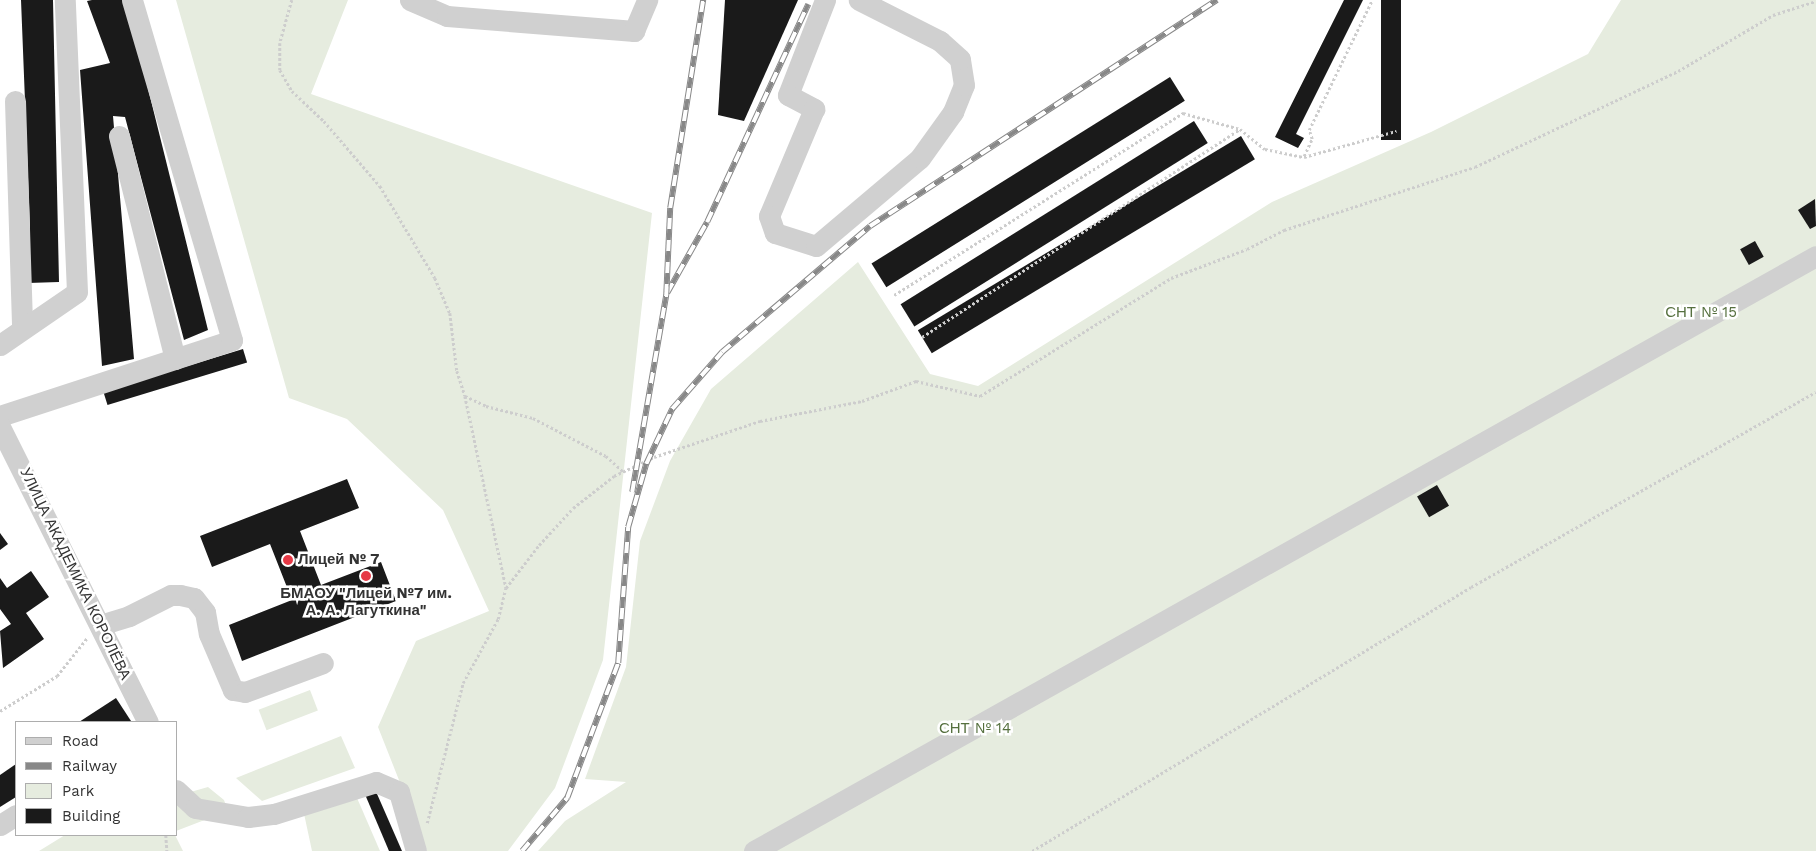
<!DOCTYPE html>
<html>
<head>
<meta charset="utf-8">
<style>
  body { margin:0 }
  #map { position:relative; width:1816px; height:851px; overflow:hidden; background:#fff; font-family:"Work Sans",sans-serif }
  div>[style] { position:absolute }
  .green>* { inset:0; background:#e6ecdf; transform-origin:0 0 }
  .building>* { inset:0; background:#1a1a1a; transform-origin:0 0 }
  .path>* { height:2.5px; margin-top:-1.25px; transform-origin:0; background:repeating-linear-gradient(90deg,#cdcdcd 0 2.5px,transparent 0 5px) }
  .minor>* { height:21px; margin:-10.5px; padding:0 10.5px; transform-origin:10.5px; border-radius:10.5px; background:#d0d0d0 }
  .rail>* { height:5.5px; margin-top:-2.75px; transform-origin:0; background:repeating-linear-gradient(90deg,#fff 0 11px,#888 0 22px); box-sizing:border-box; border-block:1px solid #888 }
  .dots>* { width:14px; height:14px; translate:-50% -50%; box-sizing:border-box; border:2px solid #fff; border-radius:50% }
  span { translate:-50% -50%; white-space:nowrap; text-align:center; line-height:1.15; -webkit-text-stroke:5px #fff; paint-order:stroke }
  .park-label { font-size:15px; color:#56703f }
  .poi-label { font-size:15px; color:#333; font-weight:700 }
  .left { translate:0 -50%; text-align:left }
  .street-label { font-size:15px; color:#333 }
  .legend { position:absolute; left:15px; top:721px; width:162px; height:115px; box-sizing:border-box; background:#fff; border:1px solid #adadad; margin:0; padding:6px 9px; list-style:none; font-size:15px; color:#333 }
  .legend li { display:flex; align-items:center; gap:10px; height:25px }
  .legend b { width:25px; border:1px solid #adadad }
</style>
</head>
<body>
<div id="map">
  <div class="green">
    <div style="clip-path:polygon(176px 0,348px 0,311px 94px,652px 213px,603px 660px,555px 788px,508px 851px,427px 851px,378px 727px,416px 641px,489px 611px,443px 510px,347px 419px,289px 398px)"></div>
    <div style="clip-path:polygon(1621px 0,1816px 0,1816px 851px,538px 851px,565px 821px,626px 782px,585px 779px,626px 667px,640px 541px,670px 461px,711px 389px,858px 262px,930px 374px,978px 386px,1272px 202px,1431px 132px,1588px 54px)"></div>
    <div style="left:310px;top:690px;width:22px;height:55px;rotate:69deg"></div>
    <div style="clip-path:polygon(341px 736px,355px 768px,262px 801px,236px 778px)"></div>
    <div style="clip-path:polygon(208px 787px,224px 800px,228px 811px,176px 831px,176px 793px,180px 795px)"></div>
    <div style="clip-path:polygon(354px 791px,380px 851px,312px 851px,303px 809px)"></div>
    <div style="clip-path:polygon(65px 835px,175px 835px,183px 851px,39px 851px)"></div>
  </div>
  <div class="building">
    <div style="clip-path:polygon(21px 0,53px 0,59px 282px,28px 283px,30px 228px)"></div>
    <div style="clip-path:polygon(92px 0,126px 0,208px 330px,184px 340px,125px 117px,113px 116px,134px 359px,102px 366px,80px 70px,110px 63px,87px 1px)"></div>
    <div style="clip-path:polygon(725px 0,798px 0,744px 121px,718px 115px)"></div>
    <div style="clip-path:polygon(1344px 0,1363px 0,1296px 134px,1304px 138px,1298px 148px,1275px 137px)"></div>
    <div style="left:1381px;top:0;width:20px;height:140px"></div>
    <div style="left:1170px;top:77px;width:28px;height:352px;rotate:58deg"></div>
    <div style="left:1194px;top:121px;width:26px;height:346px;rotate:58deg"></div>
    <div style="left:1241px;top:136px;width:27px;height:377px;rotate:59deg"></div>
    <div style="clip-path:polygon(1815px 199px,1816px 226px,1810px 229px,1798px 210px)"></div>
    <div style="left:1755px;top:241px;width:18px;height:17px;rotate:61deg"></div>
    <div style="left:243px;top:349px;width:14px;height:146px;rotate:73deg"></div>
    <div style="clip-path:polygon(347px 479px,359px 508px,300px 531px,321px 585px,381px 562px,396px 601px,242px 661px,229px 625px,292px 600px,270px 544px,212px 567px,200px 536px)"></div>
    <div style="left:1437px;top:485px;width:24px;height:23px;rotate:60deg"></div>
    <div style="clip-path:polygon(0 533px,8px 544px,0 550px)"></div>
    <div style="clip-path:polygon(31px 571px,49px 597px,26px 613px,44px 639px,3px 668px,0 631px,11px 624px,0 609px,0 578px,7px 588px)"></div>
    <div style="clip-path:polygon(116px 698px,131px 721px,79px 722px)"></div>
    <div style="clip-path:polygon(16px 764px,16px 797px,0 807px,0 775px)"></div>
    <div style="clip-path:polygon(374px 787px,402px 851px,389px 851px,364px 792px)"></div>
  </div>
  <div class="path">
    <div style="left:292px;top:0;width:45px;rotate:105.6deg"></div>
    <div style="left:280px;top:43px;width:27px;rotate:90deg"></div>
    <div style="left:280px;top:70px;width:24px;rotate:60deg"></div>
    <div style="left:292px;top:91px;width:44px;rotate:43.2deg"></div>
    <div style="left:324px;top:121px;width:86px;rotate:49.3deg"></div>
    <div style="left:380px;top:186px;width:107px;rotate:59.1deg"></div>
    <div style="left:435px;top:278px;width:38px;rotate:67deg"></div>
    <div style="left:450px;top:313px;width:58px;rotate:83.1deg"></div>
    <div style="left:457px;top:371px;width:26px;rotate:72deg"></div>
    <div style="left:465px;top:396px;width:23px;rotate:25deg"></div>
    <div style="left:486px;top:406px;width:49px;rotate:14.3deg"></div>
    <div style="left:533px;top:418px;width:82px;rotate:27.5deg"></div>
    <div style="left:606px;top:456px;width:24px;rotate:42deg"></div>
    <div style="left:1304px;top:156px;width:19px;rotate:-65deg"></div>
    <div style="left:1312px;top:139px;width:9px;rotate:-108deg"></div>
    <div style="left:1309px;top:130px;width:144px;rotate:-64.1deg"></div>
    <div style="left:894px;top:295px;width:342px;rotate:-32.2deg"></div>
    <div style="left:1183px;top:113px;width:59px;rotate:15.7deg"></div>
    <div style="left:1240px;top:129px;width:32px;rotate:39deg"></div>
    <div style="left:1265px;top:149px;width:40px;rotate:12deg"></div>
    <div style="left:1304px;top:157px;width:96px;rotate:-15.8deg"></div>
    <div style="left:922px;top:337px;width:380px;rotate:-33.2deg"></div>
    <div style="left:465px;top:396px;width:196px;rotate:77.9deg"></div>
    <div style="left:0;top:711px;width:67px;rotate:-31.6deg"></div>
    <div style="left:57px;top:676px;width:48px;rotate:-51.7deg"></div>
    <div style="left:427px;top:823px;width:145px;rotate:-75.6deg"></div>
    <div style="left:463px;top:683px;width:73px;rotate:-61.3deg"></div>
    <div style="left:498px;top:619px;width:32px;rotate:-76deg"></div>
    <div style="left:506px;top:588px;width:54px;rotate:-52.5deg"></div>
    <div style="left:539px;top:545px;width:50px;rotate:-47.4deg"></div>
    <div style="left:573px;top:508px;width:52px;rotate:-38deg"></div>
    <div style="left:614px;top:476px;width:44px;rotate:-25.4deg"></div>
    <div style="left:654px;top:457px;width:112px;rotate:-18.8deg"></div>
    <div style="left:760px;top:421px;width:104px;rotate:-11.1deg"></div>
    <div style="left:862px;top:401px;width:58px;rotate:-20.3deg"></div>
    <div style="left:916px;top:381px;width:66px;rotate:13.2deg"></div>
    <div style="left:980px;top:396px;width:225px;rotate:-31.7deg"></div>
    <div style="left:1171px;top:278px;width:81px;rotate:-20.9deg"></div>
    <div style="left:1247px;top:249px;width:42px;rotate:-27.2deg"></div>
    <div style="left:1284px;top:230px;width:201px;rotate:-18.3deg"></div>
    <div style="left:1475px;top:167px;width:225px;rotate:-25.3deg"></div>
    <div style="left:1678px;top:71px;width:110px;rotate:-30.5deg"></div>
    <div style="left:1773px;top:15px;width:45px;rotate:-18deg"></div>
    <div style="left:166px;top:835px;width:16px;rotate:86deg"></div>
    <div style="left:1032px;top:851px;width:512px;rotate:-31.02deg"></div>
    <div style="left:1471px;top:587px;width:396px;rotate:-29.5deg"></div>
  </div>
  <div class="minor">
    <div style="left:410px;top:0;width:40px;rotate:23.4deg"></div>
    <div style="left:447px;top:16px;width:188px;rotate:4.6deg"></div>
    <div style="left:634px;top:31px;width:34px;rotate:-67deg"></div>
    <div style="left:825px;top:0;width:102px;rotate:111.3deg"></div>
    <div style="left:788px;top:95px;width:30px;rotate:28deg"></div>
    <div style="left:814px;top:109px;width:116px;rotate:112.8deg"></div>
    <div style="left:769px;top:216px;width:18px;rotate:71deg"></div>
    <div style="left:775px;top:233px;width:43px;rotate:17.6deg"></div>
    <div style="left:816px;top:246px;width:136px;rotate:-40.2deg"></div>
    <div style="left:920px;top:158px;width:57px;rotate:-54.3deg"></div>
    <div style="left:953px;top:112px;width:29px;rotate:-68deg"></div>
    <div style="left:964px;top:85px;width:26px;rotate:-99deg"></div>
    <div style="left:960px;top:59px;width:27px;rotate:-138deg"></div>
    <div style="left:940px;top:41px;width:91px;rotate:-153.2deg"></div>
    <div style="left:15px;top:101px;width:228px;rotate:88.2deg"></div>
    <div style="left:119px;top:136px;width:230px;rotate:75.9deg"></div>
    <div style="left:0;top:345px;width:93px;rotate:-34.5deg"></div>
    <div style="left:77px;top:292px;width:292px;rotate:-92.4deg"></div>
    <div style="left:0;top:416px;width:244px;rotate:-18.1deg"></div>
    <div style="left:232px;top:340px;width:354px;rotate:-106.4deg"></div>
    <div style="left:0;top:427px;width:330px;rotate:63.4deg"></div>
    <div style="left:100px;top:625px;width:30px;rotate:-17deg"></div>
    <div style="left:129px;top:616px;width:47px;rotate:-26.6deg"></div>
    <div style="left:171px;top:595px;width:9px"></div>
    <div style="left:180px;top:595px;width:14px;rotate:12deg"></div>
    <div style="left:194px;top:598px;width:18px;rotate:52deg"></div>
    <div style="left:205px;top:612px;width:22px;rotate:80deg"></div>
    <div style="left:209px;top:634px;width:61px;rotate:66.8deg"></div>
    <div style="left:233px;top:690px;width:12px;rotate:9deg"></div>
    <div style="left:245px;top:692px;width:83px;rotate:-20.4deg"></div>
    <div style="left:176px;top:790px;width:26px;rotate:43deg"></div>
    <div style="left:195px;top:808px;width:54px;rotate:9.6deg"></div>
    <div style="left:248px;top:817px;width:26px;rotate:-7deg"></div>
    <div style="left:274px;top:814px;width:107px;rotate:-17.4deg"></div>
    <div style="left:376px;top:782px;width:25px;rotate:23deg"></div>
    <div style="left:399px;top:792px;width:61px;rotate:73.9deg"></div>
    <div style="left:0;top:825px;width:19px;rotate:-32deg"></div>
    <div style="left:754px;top:851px;width:1217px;rotate:-29.26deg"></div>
  </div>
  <div class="rail">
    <div style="left:667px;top:293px;width:81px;rotate:-60.6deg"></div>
    <div style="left:707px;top:222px;width:240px;rotate:-65.1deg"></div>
    <div style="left:632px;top:492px;width:200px;rotate:-80.2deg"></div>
    <div style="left:666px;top:295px;width:87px;rotate:-87.4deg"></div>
    <div style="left:670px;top:208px;width:211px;rotate:-81deg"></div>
    <div style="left:522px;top:851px;width:70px;rotate:-49.7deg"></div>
    <div style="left:567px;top:798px;width:144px;rotate:-69.3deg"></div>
    <div style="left:618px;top:663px;width:136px;rotate:-85.8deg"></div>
    <div style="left:628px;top:527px;width:66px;rotate:-74.1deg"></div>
    <div style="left:646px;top:464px;width:61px;rotate:-64.7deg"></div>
    <div style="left:672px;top:409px;width:76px;rotate:-48.7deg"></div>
    <div style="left:722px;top:352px;width:194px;rotate:-40.4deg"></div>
    <div style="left:870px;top:226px;width:414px;rotate:-33.1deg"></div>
  </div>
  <div class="dots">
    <div style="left:288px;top:560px;background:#e63946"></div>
    <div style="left:366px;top:576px;background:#e63946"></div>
  </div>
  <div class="park-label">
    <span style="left:1701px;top:313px">СНТ № 15</span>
    <span style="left:975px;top:729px">СНТ № 14</span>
  </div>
  <div class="poi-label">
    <span class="left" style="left:298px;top:560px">Лицей № 7</span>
    <span style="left:366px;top:602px">БМАОУ "Лицей №7 им.<br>А. А. Лагуткина"</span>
  </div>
  <div class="street-label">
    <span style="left:75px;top:574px;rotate:64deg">УЛИЦА АКАДЕМИКА КОРОЛЁВА</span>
  </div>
  <ul class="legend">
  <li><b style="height:6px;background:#d0d0d0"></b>Road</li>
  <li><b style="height:6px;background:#888"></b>Railway</li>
  <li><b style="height:14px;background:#e6ecdf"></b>Park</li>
  <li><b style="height:14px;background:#1a1a1a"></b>Building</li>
  </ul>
</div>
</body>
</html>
